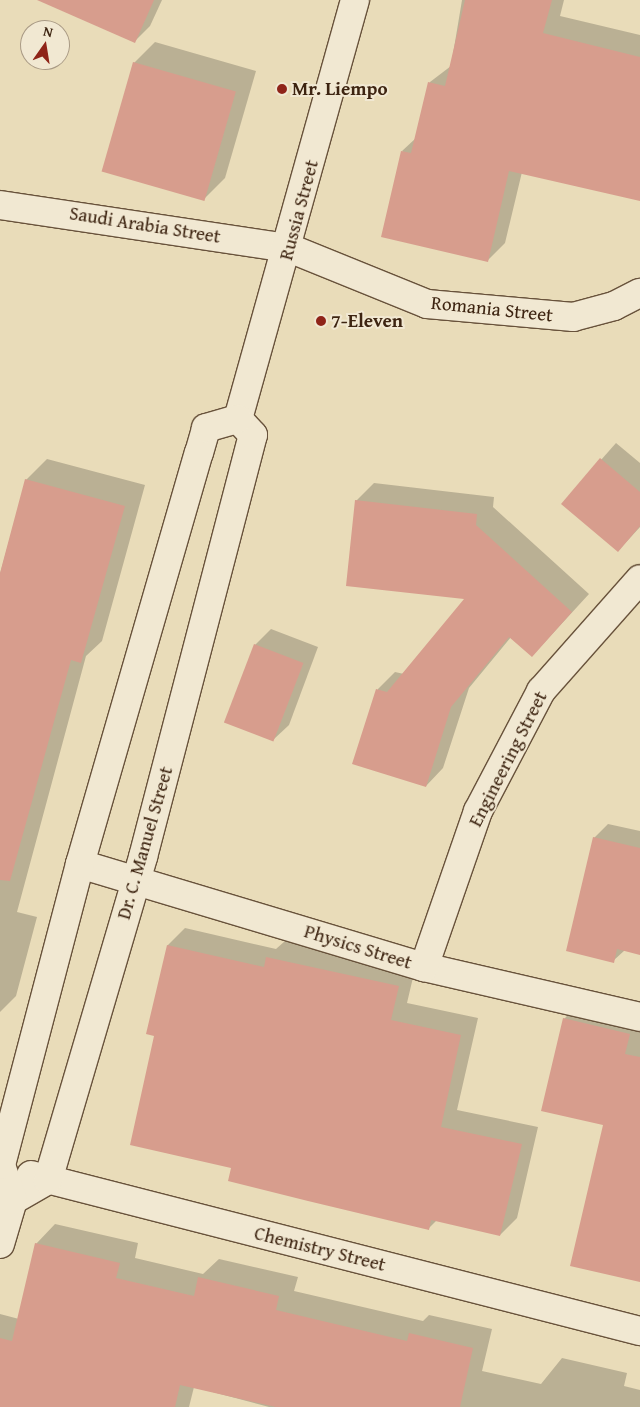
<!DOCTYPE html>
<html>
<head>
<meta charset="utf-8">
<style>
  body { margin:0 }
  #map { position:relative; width:640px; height:1407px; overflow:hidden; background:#e9dcb9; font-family:"Gentium Book Plus",serif }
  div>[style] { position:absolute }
  .shadow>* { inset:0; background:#0003 }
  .building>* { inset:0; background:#d79d8d; transform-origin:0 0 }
  .roads { filter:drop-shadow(1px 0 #68523b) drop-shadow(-1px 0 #68523b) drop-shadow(0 1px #68523b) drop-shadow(0 -1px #68523b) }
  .minor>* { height:28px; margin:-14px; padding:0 14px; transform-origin:14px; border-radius:14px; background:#f1e8d2 }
  .dots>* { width:14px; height:14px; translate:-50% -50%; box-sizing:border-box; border:2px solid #f1e8d2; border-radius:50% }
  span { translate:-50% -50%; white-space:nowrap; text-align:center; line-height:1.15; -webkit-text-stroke:4px #f1e8d2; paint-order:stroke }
  .poi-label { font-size:19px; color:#3d2411; font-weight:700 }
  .left { translate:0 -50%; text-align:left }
  .street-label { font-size:19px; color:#3d2411 }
  .north { position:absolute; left:20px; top:20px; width:50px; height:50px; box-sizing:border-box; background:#f1e8d2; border:1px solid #a99a85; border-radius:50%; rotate:13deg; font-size:14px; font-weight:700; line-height:20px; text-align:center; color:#3d2411 }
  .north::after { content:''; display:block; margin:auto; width:18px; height:22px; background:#8f2418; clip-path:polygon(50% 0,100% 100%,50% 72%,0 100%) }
</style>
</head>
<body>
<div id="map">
  <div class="shadow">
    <div style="clip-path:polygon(40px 0,162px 0,150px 26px,135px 41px)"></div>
    <div style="clip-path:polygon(462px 0,564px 0,560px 16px,640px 35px,640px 200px,522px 172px,505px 243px,487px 261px,402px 151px,416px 138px,430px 82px,451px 66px)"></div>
    <div style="clip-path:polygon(155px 42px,256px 71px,225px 178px,204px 199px,134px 63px)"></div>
    <div style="clip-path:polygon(616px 443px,640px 463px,640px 527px,618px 551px,563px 503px)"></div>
    <div style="clip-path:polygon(47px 459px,145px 485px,102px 641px,86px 656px,17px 912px,37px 917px,16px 996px,0 1012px,0 574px,26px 480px)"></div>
    <div style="clip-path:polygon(374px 483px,494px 497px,493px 507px,589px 594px,532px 656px,511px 637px,469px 688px,443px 768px,426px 786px,354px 763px,378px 689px,395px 672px,404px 674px,467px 598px,356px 501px)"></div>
    <div style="clip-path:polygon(271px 629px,318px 647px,289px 725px,273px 740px,255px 645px)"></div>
    <div style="clip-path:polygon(608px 824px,640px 831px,640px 953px,625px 950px,613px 961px,594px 838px)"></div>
    <div style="clip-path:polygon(185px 928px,276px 949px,285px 941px,415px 969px,407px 1003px,478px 1018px,457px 1110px,538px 1127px,517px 1218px,500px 1235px,437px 1220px,429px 1228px,232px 1167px,155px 1035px,148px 1033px,168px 945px)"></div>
    <div style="clip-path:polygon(582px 1001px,640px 1014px,640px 1279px,604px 1124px,564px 1019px)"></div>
    <div style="clip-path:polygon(55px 1224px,138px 1243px,135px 1258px,203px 1274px,219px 1259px,298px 1277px,294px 1291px,423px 1321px,429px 1315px,492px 1329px,482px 1371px,541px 1384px,562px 1358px,627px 1373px,624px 1386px,640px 1390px,640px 1407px,269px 1407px,194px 1387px,189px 1407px,0 1407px,0 1314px,19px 1319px,36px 1244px)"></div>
  </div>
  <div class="building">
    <div style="clip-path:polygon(37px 0,154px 0,135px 43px)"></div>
    <div style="clip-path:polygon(465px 0,552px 0,543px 33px,640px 57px,640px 201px,509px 171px,488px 262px,381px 237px,401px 151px,411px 153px,428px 82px,445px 86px)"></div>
    <div style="left:133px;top:62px;width:107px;height:114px;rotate:16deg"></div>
    <div style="clip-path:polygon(600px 458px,640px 492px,640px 526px,618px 552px,561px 504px)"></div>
    <div style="clip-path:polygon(25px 479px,125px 506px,81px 663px,71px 660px,10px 881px,0 880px,0 573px)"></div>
    <div style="clip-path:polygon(355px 500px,477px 514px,476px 525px,572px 612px,532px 657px,509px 637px,451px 707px,426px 787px,352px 764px,376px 689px,387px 692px,464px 599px,346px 586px)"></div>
    <div style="left:254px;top:644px;width:53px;height:84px;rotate:21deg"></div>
    <div style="clip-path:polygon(593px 837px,640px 848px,640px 955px,617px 949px,614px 963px,566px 951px)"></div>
    <div style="clip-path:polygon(167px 945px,264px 967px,266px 957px,399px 986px,391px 1020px,461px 1035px,441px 1127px,522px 1144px,500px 1236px,431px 1220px,429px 1230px,308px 1201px,228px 1181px,231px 1168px,130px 1145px,154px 1036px,146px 1034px)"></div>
    <div style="clip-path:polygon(563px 1018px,630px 1034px,625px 1054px,640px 1057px,640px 1282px,570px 1266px,603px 1125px,541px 1111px)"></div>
    <div style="clip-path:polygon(35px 1243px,120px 1263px,116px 1278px,194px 1296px,198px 1277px,279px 1296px,276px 1310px,407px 1341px,409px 1333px,473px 1348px,460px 1407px,276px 1407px,180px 1385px,175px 1407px,0 1407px,0 1338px,12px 1341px)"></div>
  </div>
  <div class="roads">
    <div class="minor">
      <div style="left:0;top:205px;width:292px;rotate:8.5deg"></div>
      <div style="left:289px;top:248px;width:149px;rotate:22.1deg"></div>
      <div style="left:427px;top:304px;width:147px;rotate:5.1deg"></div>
      <div style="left:573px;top:317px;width:42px;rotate:-15deg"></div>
      <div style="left:614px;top:306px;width:29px;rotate:-27deg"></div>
      <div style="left:238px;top:419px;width:435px;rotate:-74.4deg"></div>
      <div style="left:80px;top:864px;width:359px;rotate:16.7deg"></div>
      <div style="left:424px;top:967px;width:222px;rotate:13deg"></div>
      <div style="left:424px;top:967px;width:165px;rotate:-70.9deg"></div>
      <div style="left:478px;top:811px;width:136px;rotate:-62.3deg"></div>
      <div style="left:541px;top:691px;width:149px;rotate:-48.5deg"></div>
      <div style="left:31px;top:1175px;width:629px;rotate:14.37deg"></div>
      <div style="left:13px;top:1200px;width:40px;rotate:-29.7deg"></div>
      <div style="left:48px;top:1180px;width:337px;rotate:-73.6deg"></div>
      <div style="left:143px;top:857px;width:436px;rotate:-75.4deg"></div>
      <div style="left:253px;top:435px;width:22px;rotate:-133deg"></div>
      <div style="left:0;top:1244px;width:46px;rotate:-73.5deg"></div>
      <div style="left:13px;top:1200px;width:37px;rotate:-109deg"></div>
      <div style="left:1px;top:1165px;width:311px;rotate:-75.3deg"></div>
      <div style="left:80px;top:864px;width:428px;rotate:-73.9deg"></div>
      <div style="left:199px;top:453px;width:26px;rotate:-74deg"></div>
      <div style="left:206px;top:428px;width:33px;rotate:-16deg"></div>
    </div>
  </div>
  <div class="dots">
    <div style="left:282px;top:89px;background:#8f2418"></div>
    <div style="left:321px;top:321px;background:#8f2418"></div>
  </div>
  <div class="poi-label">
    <span class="left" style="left:292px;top:89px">Mr. Liempo</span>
    <span class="left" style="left:331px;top:321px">7-Eleven</span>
  </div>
  <div class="street-label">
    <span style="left:299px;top:210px;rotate:-75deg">Russia Street</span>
    <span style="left:145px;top:225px;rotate:9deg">Saudi Arabia Street</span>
    <span style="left:492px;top:309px;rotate:6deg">Romania Street</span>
    <span style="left:508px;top:759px;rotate:-63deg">Engineering Street</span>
    <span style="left:145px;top:843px;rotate:-74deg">Dr. C. Manuel Street</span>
    <span style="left:358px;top:947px;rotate:17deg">Physics Street</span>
    <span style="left:320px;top:1249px;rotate:14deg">Chemistry Street</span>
  </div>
  <div class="north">N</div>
</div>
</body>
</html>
